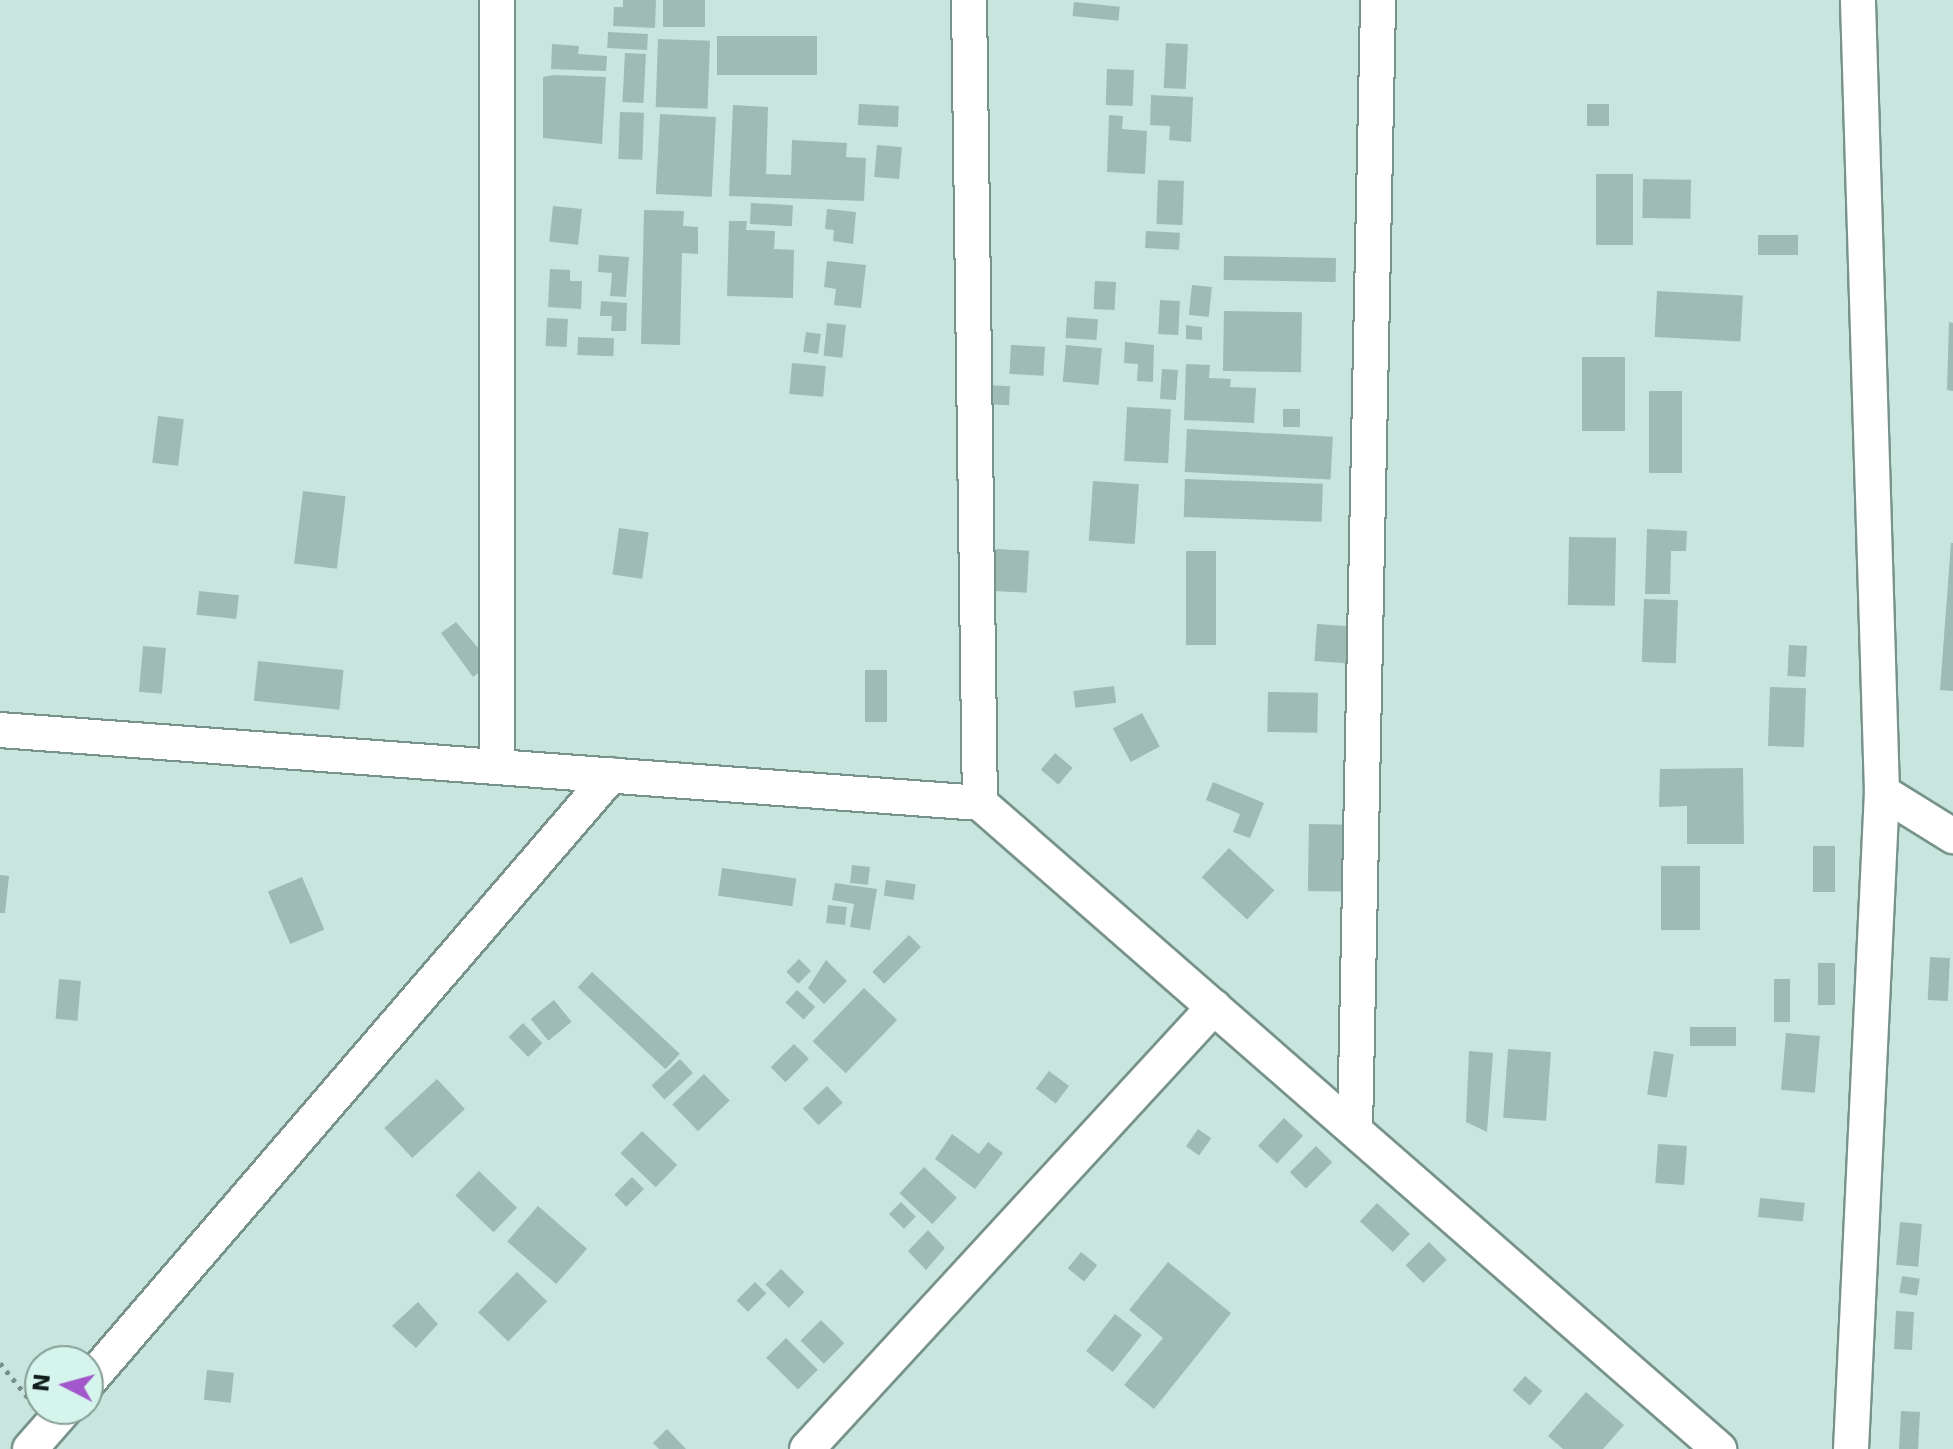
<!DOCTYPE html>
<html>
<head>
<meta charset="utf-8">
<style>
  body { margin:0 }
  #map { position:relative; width:1953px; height:1449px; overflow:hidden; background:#c8e6de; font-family:"DejaVu Sans",sans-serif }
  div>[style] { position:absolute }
  .building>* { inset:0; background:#9ebcb3; transform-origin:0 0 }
  .path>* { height:5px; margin-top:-2.5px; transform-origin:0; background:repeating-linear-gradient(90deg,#788e89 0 4px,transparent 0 10px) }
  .roads { filter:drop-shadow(2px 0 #77938b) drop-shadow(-2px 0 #77938b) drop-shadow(0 2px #77938b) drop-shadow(0 -2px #77938b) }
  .street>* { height:34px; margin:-17px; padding:0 17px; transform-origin:17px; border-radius:17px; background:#fff }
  span { translate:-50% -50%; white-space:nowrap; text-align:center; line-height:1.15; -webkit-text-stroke:8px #d5f4eb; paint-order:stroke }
  .north { position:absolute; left:24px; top:1345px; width:80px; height:80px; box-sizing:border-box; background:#d5f4eb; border:2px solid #879e97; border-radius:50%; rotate:276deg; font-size:22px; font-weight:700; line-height:32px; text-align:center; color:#111d1a }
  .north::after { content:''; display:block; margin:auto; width:28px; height:36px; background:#a257ca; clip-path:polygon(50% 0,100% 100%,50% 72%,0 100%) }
</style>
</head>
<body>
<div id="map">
  <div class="building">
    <div style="clip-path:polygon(623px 0,656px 0,655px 28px,613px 26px,614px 7px,623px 7px)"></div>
    <div style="left:663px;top:0;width:42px;height:27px"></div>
    <div style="left:1074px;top:2px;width:46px;height:14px;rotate:6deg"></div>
    <div style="left:608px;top:32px;width:40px;height:16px;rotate:3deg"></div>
    <div style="left:717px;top:36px;width:100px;height:39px"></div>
    <div style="left:658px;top:39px;width:52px;height:68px;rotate:2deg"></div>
    <div style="left:1166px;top:43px;width:22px;height:45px;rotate:3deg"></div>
    <div style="clip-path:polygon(552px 44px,579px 46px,578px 54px,607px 56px,606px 71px,551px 69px)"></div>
    <div style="left:625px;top:53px;width:21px;height:49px;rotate:3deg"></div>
    <div style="left:1107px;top:69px;width:27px;height:36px;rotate:2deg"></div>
    <div style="clip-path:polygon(554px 75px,606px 77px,602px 144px,543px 138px,543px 77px)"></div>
    <div style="clip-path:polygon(1151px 95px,1193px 97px,1191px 142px,1169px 140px,1170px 126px,1150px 125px)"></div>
    <div style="left:859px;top:104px;width:40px;height:21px;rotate:3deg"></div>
    <div style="left:1587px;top:104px;width:22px;height:22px"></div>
    <div style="clip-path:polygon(733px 105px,768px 107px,766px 174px,791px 175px,792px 140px,847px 143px,846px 157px,866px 158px,864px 201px,729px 196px)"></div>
    <div style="left:620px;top:112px;width:24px;height:47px;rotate:2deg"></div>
    <div style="left:660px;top:114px;width:56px;height:80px;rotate:3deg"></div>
    <div style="clip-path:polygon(1109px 115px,1123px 116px,1122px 129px,1147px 131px,1145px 174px,1107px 172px)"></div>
    <div style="left:877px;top:145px;width:25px;height:32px;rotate:5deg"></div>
    <div style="left:1596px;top:174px;width:37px;height:71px"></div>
    <div style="left:1643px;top:179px;width:48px;height:39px;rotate:1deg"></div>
    <div style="left:1158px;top:180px;width:26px;height:44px;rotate:2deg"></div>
    <div style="left:751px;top:203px;width:42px;height:21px;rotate:3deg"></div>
    <div style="left:553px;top:206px;width:29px;height:36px;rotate:6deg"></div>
    <div style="clip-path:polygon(827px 209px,856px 212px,853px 244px,833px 241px,834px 230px,825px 229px)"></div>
    <div style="clip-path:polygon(644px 210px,684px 211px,683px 226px,698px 227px,698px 254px,682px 253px,680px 345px,641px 344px)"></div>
    <div style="clip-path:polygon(729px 221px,747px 221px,746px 230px,775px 231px,774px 249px,794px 250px,793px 298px,727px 296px)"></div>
    <div style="left:1146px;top:231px;width:34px;height:17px;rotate:3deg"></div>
    <div style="left:1758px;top:235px;width:40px;height:20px"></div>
    <div style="clip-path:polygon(599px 255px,629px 257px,626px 297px,610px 296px,612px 273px,598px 272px)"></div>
    <div style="left:1224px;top:256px;width:112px;height:24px;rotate:1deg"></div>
    <div style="clip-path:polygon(827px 261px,866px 265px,861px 308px,834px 305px,836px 289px,824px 287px)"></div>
    <div style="clip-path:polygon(550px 269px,570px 270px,570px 281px,582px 281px,581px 309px,548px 307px)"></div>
    <div style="left:1095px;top:281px;width:21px;height:28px;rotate:3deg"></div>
    <div style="left:1192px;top:285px;width:20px;height:30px;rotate:6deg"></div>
    <div style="left:1657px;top:291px;width:86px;height:46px;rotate:3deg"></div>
    <div style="left:1160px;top:300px;width:20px;height:34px;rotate:3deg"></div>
    <div style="clip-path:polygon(601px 301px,627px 303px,626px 331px,611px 331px,612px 316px,600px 316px)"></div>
    <div style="left:1224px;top:311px;width:78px;height:60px;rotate:1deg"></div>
    <div style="left:1067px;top:317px;width:31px;height:21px;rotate:4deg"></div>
    <div style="left:547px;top:318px;width:21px;height:28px;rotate:3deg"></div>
    <div style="clip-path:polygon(1949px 322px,1953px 323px,1953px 391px,1947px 390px)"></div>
    <div style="left:827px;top:323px;width:19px;height:33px;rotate:6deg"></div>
    <div style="clip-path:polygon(1186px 325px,1202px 327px,1202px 340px,1186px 339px)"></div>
    <div style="left:806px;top:332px;width:15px;height:20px;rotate:8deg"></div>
    <div style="left:578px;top:337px;width:36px;height:18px;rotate:2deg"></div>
    <div style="clip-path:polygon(1125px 342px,1154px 345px,1153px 382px,1137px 381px,1138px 364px,1124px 363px)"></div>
    <div style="left:1011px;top:345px;width:34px;height:29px;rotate:3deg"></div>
    <div style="left:1066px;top:345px;width:36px;height:37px;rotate:5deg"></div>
    <div style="left:1582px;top:357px;width:43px;height:74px"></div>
    <div style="left:792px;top:363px;width:34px;height:31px;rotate:5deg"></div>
    <div style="clip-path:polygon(1186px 364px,1210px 365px,1209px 378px,1231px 379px,1230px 387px,1256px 388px,1254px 423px,1184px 420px)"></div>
    <div style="left:1162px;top:369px;width:16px;height:30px;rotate:4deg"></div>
    <div style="left:988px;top:385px;width:22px;height:19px;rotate:3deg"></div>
    <div style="left:1649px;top:391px;width:33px;height:82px"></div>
    <div style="left:1127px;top:407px;width:44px;height:54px;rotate:3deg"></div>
    <div style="left:1283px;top:409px;width:17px;height:18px"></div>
    <div style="left:158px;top:416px;width:26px;height:47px;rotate:7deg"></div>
    <div style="left:1187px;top:429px;width:146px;height:43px;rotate:3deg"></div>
    <div style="left:1185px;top:479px;width:138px;height:38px;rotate:2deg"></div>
    <div style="left:1093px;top:481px;width:46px;height:60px;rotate:4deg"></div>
    <div style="left:303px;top:491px;width:43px;height:73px;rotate:7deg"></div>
    <div style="left:619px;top:528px;width:30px;height:47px;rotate:8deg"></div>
    <div style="clip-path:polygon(1647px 529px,1687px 531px,1686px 551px,1671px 551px,1670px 594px,1645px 594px)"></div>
    <div style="left:1569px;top:537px;width:47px;height:68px;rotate:1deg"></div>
    <div style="clip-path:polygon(1951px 543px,1953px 543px,1953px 691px,1940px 690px)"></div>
    <div style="left:996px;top:549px;width:33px;height:42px;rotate:3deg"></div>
    <div style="left:1186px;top:551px;width:30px;height:94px"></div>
    <div style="left:199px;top:591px;width:40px;height:24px;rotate:6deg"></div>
    <div style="left:1644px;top:599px;width:34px;height:63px;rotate:2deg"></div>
    <div style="clip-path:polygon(456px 622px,491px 663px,473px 677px,441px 633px)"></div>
    <div style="left:1317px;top:624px;width:32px;height:37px;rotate:4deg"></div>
    <div style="left:1789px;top:645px;width:18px;height:31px;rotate:3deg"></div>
    <div style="left:143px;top:646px;width:23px;height:46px;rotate:5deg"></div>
    <div style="left:258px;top:661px;width:86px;height:40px;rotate:6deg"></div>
    <div style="left:865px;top:670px;width:22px;height:52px"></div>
    <div style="left:1114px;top:686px;width:17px;height:41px;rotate:83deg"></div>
    <div style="left:1770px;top:687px;width:36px;height:59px;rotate:2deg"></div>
    <div style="left:1268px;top:692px;width:50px;height:40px;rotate:1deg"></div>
    <div style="left:1142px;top:713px;width:38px;height:33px;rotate:62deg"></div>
    <div style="left:1055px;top:753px;width:23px;height:22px;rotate:40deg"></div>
    <div style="clip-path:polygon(1743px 768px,1744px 844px,1687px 844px,1687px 806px,1659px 807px,1660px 769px)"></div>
    <div style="clip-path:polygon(1213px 782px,1264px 803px,1250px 838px,1233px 832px,1240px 814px,1206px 800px)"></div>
    <div style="left:1309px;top:824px;width:45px;height:67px;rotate:1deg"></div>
    <div style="left:1813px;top:846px;width:22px;height:46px"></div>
    <div style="left:1229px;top:848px;width:62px;height:40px;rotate:43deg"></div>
    <div style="left:852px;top:865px;width:18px;height:18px;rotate:6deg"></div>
    <div style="left:1661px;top:866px;width:39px;height:64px"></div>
    <div style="left:722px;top:868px;width:75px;height:28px;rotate:8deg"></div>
    <div style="clip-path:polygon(0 875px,9px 876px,5px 913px,0 913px)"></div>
    <div style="left:302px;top:877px;width:57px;height:37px;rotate:67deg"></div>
    <div style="left:886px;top:880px;width:30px;height:16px;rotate:8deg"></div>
    <div style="clip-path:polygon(835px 883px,877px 889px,870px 930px,850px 927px,854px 904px,832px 900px)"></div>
    <div style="left:828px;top:905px;width:19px;height:18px;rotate:6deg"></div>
    <div style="left:909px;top:935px;width:17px;height:52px;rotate:45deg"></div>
    <div style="left:1930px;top:957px;width:20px;height:43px;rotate:3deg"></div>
    <div style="left:799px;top:959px;width:17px;height:18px;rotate:45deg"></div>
    <div style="clip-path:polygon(826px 960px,847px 981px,824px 1004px,808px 988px)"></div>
    <div style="left:1818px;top:963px;width:17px;height:42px"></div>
    <div style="left:592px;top:972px;width:120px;height:21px;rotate:43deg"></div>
    <div style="left:59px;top:979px;width:22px;height:40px;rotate:5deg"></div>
    <div style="left:1774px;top:979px;width:16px;height:43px"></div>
    <div style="left:864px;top:988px;width:46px;height:74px;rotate:44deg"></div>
    <div style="left:797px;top:990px;width:25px;height:17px;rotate:43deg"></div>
    <div style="left:554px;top:1000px;width:28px;height:30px;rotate:51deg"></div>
    <div style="left:523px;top:1023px;width:28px;height:20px;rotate:46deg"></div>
    <div style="left:1736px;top:1027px;width:19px;height:46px;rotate:90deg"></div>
    <div style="left:1786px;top:1033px;width:34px;height:57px;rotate:5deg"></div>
    <div style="left:794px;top:1044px;width:21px;height:33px;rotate:45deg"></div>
    <div style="left:1508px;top:1049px;width:43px;height:69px;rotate:4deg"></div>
    <div style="clip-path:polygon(1469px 1051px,1493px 1053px,1487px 1132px,1466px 1122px)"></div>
    <div style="left:1654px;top:1051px;width:20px;height:44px;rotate:9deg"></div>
    <div style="left:680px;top:1059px;width:19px;height:39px;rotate:47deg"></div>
    <div style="left:1049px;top:1071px;width:25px;height:22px;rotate:37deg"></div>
    <div style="left:704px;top:1074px;width:37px;height:44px;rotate:46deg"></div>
    <div style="left:437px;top:1079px;width:41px;height:72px;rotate:47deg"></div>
    <div style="left:827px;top:1086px;width:23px;height:33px;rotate:47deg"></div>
    <div style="left:1284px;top:1118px;width:26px;height:38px;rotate:43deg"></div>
    <div style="left:1198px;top:1129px;width:16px;height:21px;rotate:35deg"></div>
    <div style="left:642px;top:1131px;width:49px;height:31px;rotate:44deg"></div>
    <div style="clip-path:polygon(952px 1134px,979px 1154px,988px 1142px,1003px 1153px,975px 1189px,935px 1159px)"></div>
    <div style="left:1658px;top:1144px;width:29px;height:39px;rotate:4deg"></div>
    <div style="left:1316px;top:1146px;width:23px;height:37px;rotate:45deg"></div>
    <div style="left:924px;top:1167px;width:45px;height:36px;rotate:43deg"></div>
    <div style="left:479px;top:1171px;width:53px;height:34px;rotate:44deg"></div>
    <div style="left:632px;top:1177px;width:17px;height:25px;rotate:45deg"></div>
    <div style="left:1760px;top:1198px;width:45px;height:19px;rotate:6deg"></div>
    <div style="left:901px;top:1202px;width:21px;height:17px;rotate:45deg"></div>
    <div style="left:1377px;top:1203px;width:45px;height:25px;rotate:43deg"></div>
    <div style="left:538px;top:1206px;width:65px;height:47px;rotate:41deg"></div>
    <div style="left:1900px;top:1222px;width:22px;height:43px;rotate:5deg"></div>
    <div style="clip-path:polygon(928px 1230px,945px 1248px,926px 1270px,908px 1251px)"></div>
    <div style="left:1429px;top:1242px;width:25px;height:33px;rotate:45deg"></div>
    <div style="left:1081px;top:1252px;width:21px;height:21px;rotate:39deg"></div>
    <div style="clip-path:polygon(1168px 1262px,1231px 1313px,1154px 1409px,1124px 1385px,1163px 1338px,1129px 1310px)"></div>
    <div style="left:781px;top:1269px;width:33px;height:22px;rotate:45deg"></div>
    <div style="left:517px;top:1272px;width:42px;height:56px;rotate:44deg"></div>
    <div style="left:1902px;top:1276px;width:18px;height:17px;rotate:9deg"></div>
    <div style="left:755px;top:1282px;width:16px;height:26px;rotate:45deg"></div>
    <div style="clip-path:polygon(418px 1302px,438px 1324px,416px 1348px,392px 1326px)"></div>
    <div style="left:1896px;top:1311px;width:18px;height:38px;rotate:3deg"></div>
    <div style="left:1115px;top:1314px;width:34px;height:47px;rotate:38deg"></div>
    <div style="left:821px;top:1320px;width:33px;height:29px;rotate:45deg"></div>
    <div style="left:786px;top:1338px;width:45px;height:28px;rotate:45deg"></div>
    <div style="left:207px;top:1370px;width:27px;height:30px;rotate:6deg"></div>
    <div style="left:1525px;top:1376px;width:23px;height:19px;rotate:41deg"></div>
    <div style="clip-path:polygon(1586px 1392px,1624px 1425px,1603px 1449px,1563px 1449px,1548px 1436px)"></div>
    <div style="left:1901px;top:1411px;width:19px;height:38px;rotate:3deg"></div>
    <div style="clip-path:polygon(667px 1429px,686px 1449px,659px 1449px,653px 1443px)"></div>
  </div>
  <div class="path">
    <div style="left:0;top:1363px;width:46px;rotate:51.1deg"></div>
  </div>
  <div class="roads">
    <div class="street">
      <div style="left:969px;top:0;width:803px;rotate:89.22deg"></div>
      <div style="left:0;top:730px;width:983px;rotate:4.26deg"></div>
      <div style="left:980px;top:803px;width:982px;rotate:41.16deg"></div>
      <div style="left:497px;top:767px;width:767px;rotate:-90deg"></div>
      <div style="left:1882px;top:792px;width:84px;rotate:31.8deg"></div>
      <div style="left:1355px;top:1130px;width:1130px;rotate:-88.83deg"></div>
      <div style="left:88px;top:1382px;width:801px;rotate:-49.25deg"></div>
      <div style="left:30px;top:1449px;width:53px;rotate:-48.8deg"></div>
      <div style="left:807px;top:1449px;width:601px;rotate:-47.36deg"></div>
      <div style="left:1851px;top:1449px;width:658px;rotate:-87.3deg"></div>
      <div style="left:1882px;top:792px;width:792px;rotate:-91.74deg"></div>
    </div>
  </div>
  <div class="north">N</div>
</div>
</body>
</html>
